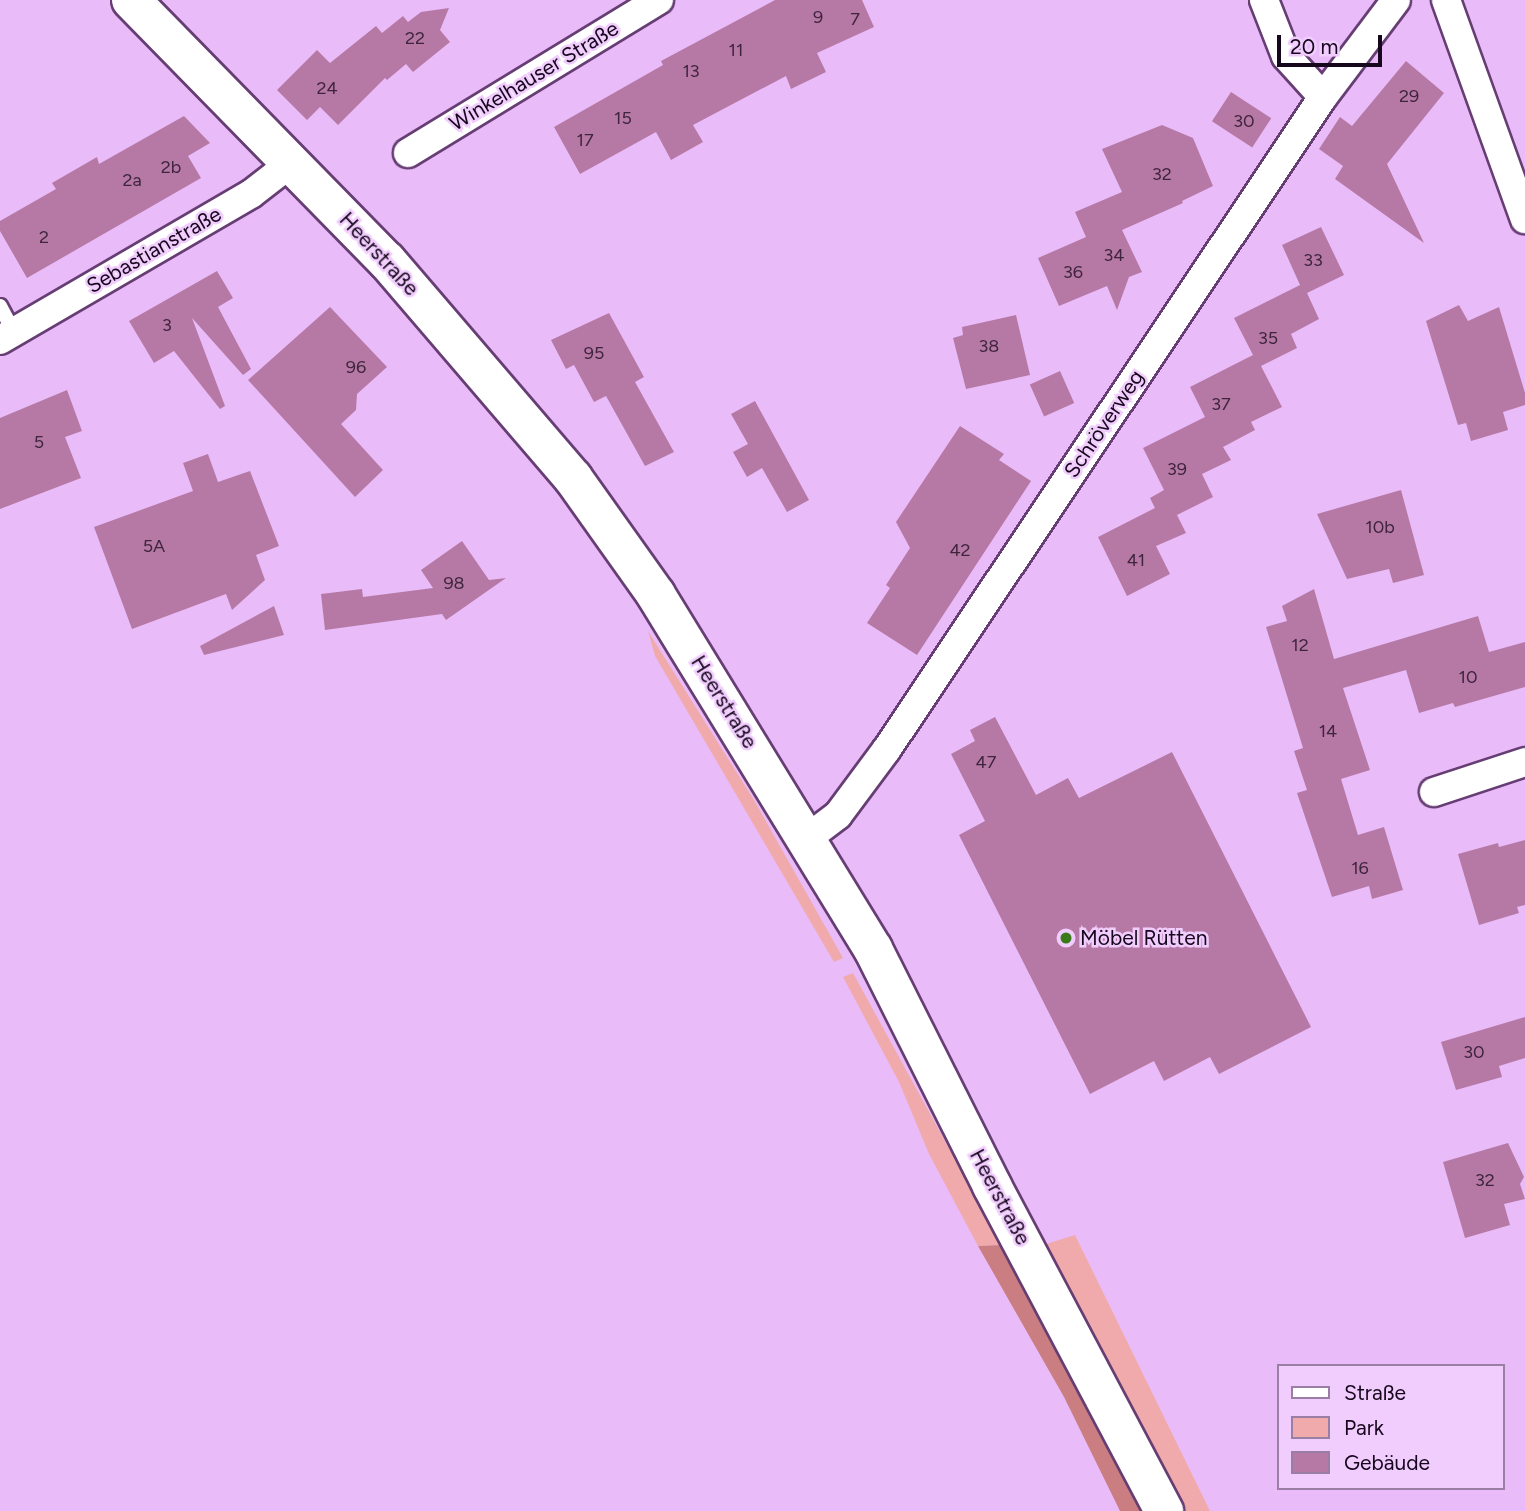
<!DOCTYPE html>
<html>
<head>
<meta charset="utf-8">
<style>
  body { margin:0 }
  #map { position:relative; width:1525px; height:1511px; overflow:hidden; background:#e9bcf9; font-family:Figtree,sans-serif }
  div>[style] { position:absolute }
  .green>* { inset:0; background:#f1aaac }
  .forest>* { inset:0; background:#ca7e81 }
  .building>* { inset:0; background:#b679a5; transform-origin:0 0 }
  .roads { filter:drop-shadow(2px 0 #663e73) drop-shadow(-2px 0 #663e73) drop-shadow(0 2px #663e73) drop-shadow(0 -2px #663e73) }
  .service>* { height:14px; margin:-7px; padding:0 7px; transform-origin:7px; border-radius:7px; background:#fff }
  .minor>* { height:28px; margin:-14px; padding:0 14px; transform-origin:14px; border-radius:14px; background:#fff }
  .secondary>* { height:38px; margin:-19px; padding:0 19px; transform-origin:19px; border-radius:19px; background:#fff }
  .dots>* { width:19px; height:19px; translate:-50% -50%; box-sizing:border-box; border:4px solid #f1cdfe; border-radius:50% }
  span { translate:-50% -50%; white-space:nowrap; text-align:center; line-height:1.15; -webkit-text-stroke:5px #f1cdfe; paint-order:stroke }
  .number-label { font-size:18px; color:#3f243e }
  .number-label span { -webkit-text-stroke-width:0 }
  .street-label { font-size:21px; color:#17071c }
  .poi-label { font-size:21px; color:#17071c }
  .left { translate:0 -50%; text-align:left }
  .legend { position:absolute; left:1277px; top:1364px; width:228px; height:126px; box-sizing:border-box; background:#f1cdfe; border:2px solid #9a7ea4; margin:0; padding:9px 12px; list-style:none; font-size:21px; color:#17071c }
  .legend li { display:flex; align-items:center; gap:14px; height:35px }
  .legend b { width:35px; border:2px solid #9a7ea4 }
  .scale { position:absolute; left:1277px; top:35px; width:105px; height:32px; box-sizing:border-box; border:4px solid #17071c; border-top:0; padding-left:9px; font-size:21px; line-height:24px; white-space:nowrap; color:#17071c; -webkit-text-stroke:5px #f1cdfe; paint-order:stroke }
</style>
</head>
<body>
<div id="map">
  <div class="green">
    <div style="clip-path:polygon(648px 631px,754px 800px,843px 958px,834px 962px,655px 656px)"></div>
    <div style="clip-path:polygon(853px 973px,1002px 1245px,978px 1246px,929px 1154px,899px 1082px,843px 977px)"></div>
    <div style="clip-path:polygon(1075px 1235px,1210px 1511px,1177px 1511px,1119px 1385px,1046px 1244px)"></div>
  </div>
  <div class="forest">
    <div style="clip-path:polygon(1002px 1245px,1145px 1511px,1120px 1511px,1064px 1397px,978px 1246px)"></div>
  </div>
  <div class="building">
    <div style="clip-path:polygon(775px 0,862px 0,874px 27px,817px 53px,826px 72px,791px 89px,786px 76px,693px 125px,703px 142px,671px 160px,656px 132px,580px 174px,554px 127px,663px 65px,661px 61px)"></div>
    <div style="clip-path:polygon(449px 8px,440px 30px,450px 42px,413px 72px,406px 64px,387px 80px,385px 78px,338px 125px,320px 107px,307px 120px,277px 90px,317px 50px,330px 63px,376px 26px,382px 33px,403px 16px,408px 22px,421px 12px)"></div>
    <div style="clip-path:polygon(1406px 61px,1444px 93px,1387px 164px,1424px 243px,1335px 179px,1343px 166px,1319px 149px,1340px 117px,1352px 126px)"></div>
    <div style="left:1231px;top:92px;width:48px;height:35px;rotate:33deg"></div>
    <div style="clip-path:polygon(184px 116px,210px 143px,188px 156px,201px 178px,27px 278px,0 231px,0 221px,56px 189px,52px 183px,97px 157px,99px 164px)"></div>
    <div style="clip-path:polygon(1162px 125px,1193px 138px,1213px 186px,1182px 201px,1183px 203px,1122px 230px,1142px 272px,1129px 277px,1117px 310px,1107px 286px,1059px 306px,1038px 258px,1086px 237px,1075px 212px,1122px 192px,1102px 149px)"></div>
    <div style="clip-path:polygon(1321px 227px,1344px 275px,1307px 293px,1319px 319px,1291px 334px,1297px 348px,1261px 366px,1282px 407px,1251px 422px,1255px 430px,1223px 447px,1231px 460px,1202px 474px,1213px 497px,1177px 515px,1186px 533px,1156px 546px,1170px 574px,1127px 596px,1098px 537px,1155px 508px,1150px 498px,1164px 490px,1143px 448px,1205px 417px,1190px 387px,1253px 355px,1234px 318px,1300px 285px,1282px 245px)"></div>
    <div style="clip-path:polygon(217px 271px,233px 298px,218px 307px,251px 369px,243px 375px,192px 318px,225px 406px,220px 409px,174px 351px,154px 363px,129px 321px)"></div>
    <div style="clip-path:polygon(1459px 305px,1468px 321px,1499px 307px,1525px 393px,1525px 405px,1503px 412px,1508px 430px,1471px 441px,1466px 423px,1458px 425px,1426px 321px)"></div>
    <div style="clip-path:polygon(330px 307px,387px 367px,357px 394px,356px 410px,341px 424px,383px 470px,355px 497px,248px 380px)"></div>
    <div style="clip-path:polygon(609px 313px,644px 377px,635px 382px,674px 452px,645px 466px,606px 396px,594px 402px,574px 365px,566px 369px,551px 340px)"></div>
    <div style="clip-path:polygon(1016px 315px,1030px 375px,966px 389px,953px 338px,963px 335px,962px 327px)"></div>
    <div style="left:1060px;top:371px;width:35px;height:33px;rotate:66deg"></div>
    <div style="clip-path:polygon(67px 390px,82px 431px,65px 437px,81px 478px,0 509px,0 418px)"></div>
    <div style="clip-path:polygon(755px 401px,809px 500px,787px 512px,762px 468px,747px 477px,733px 452px,748px 444px,731px 414px)"></div>
    <div style="clip-path:polygon(960px 426px,1004px 454px,999px 460px,1031px 481px,917px 655px,867px 623px,890px 588px,886px 585px,910px 548px,896px 522px)"></div>
    <div style="clip-path:polygon(208px 454px,218px 482px,250px 471px,279px 546px,256px 555px,265px 580px,232px 610px,226px 594px,132px 629px,94px 527px,193px 491px,183px 463px)"></div>
    <div style="clip-path:polygon(1401px 490px,1424px 575px,1393px 583px,1389px 569px,1347px 579px,1317px 514px)"></div>
    <div style="clip-path:polygon(462px 541px,489px 580px,506px 578px,446px 620px,442px 614px,325px 630px,321px 594px,362px 589px,363px 597px,433px 588px,421px 570px)"></div>
    <div style="clip-path:polygon(1314px 589px,1334px 659px,1478px 616px,1489px 652px,1525px 642px,1525px 687px,1455px 707px,1453px 703px,1419px 713px,1406px 670px,1343px 688px,1370px 770px,1341px 779px,1358px 835px,1384px 827px,1403px 890px,1372px 899px,1369px 886px,1332px 897px,1297px 793px,1307px 790px,1294px 751px,1303px 748px,1266px 627px,1287px 621px,1282px 606px)"></div>
    <div style="clip-path:polygon(274px 606px,284px 635px,204px 655px,200px 646px)"></div>
    <div style="clip-path:polygon(995px 717px,1036px 795px,1068px 778px,1079px 798px,1172px 752px,1311px 1027px,1219px 1074px,1210px 1057px,1164px 1081px,1154px 1061px,1090px 1094px,959px 835px,985px 821px,951px 754px,975px 741px,970px 730px)"></div>
    <div style="clip-path:polygon(1525px 840px,1525px 905px,1517px 907px,1519px 913px,1479px 925px,1458px 854px,1498px 843px,1499px 847px)"></div>
    <div style="clip-path:polygon(1525px 1017px,1525px 1058px,1499px 1066px,1502px 1077px,1456px 1090px,1441px 1042px)"></div>
    <div style="clip-path:polygon(1508px 1143px,1524px 1177px,1520px 1184px,1525px 1199px,1504px 1204px,1510px 1225px,1465px 1238px,1443px 1162px)"></div>
  </div>
  <div class="roads">
    <div class="service">
      <div style="left:0;top:306px;width:30px;rotate:62deg"></div>
    </div>
    <div class="minor">
      <div style="left:1264px;top:0;width:60px;rotate:68.6deg"></div>
      <div style="left:1286px;top:56px;width:55px;rotate:47.9deg"></div>
      <div style="left:1446px;top:0;width:233px;rotate:70.2deg"></div>
      <div style="left:408px;top:153px;width:294px;rotate:-31.4deg"></div>
      <div style="left:0;top:340px;width:290px;rotate:-30.2deg"></div>
      <div style="left:251px;top:194px;width:51px;rotate:-37.8deg"></div>
      <div style="left:1434px;top:792px;width:96px;rotate:-18.2deg"></div>
      <div style="left:805px;top:840px;width:41px;rotate:-37.1deg"></div>
      <div style="left:838px;top:815px;width:82px;rotate:-53.4deg"></div>
      <div style="left:887px;top:749px;width:784px;rotate:-56.23deg"></div>
      <div style="left:1323px;top:97px;width:121px;rotate:-53deg"></div>
    </div>
    <div class="secondary">
      <div style="left:131px;top:0;width:366px;rotate:45.6deg"></div>
      <div style="left:387px;top:261px;width:286px;rotate:49.4deg"></div>
      <div style="left:573px;top:478px;width:143px;rotate:54.6deg"></div>
      <div style="left:656px;top:595px;width:415px;rotate:58.5deg"></div>
      <div style="left:873px;top:949px;width:265px;rotate:63.3deg"></div>
      <div style="left:992px;top:1186px;width:368px;rotate:62.1deg"></div>
    </div>
  </div>
  <div class="dots">
    <div style="left:1066px;top:938px;background:#3a7a19"></div>
  </div>
  <div class="number-label">
    <span style="left:818px;top:17px">9</span>
    <span style="left:855px;top:19px">7</span>
    <span style="left:415px;top:38px">22</span>
    <span style="left:736px;top:50px">11</span>
    <span style="left:691px;top:71px">13</span>
    <span style="left:327px;top:88px">24</span>
    <span style="left:1409px;top:96px">29</span>
    <span style="left:623px;top:118px">15</span>
    <span style="left:1244px;top:121px">30</span>
    <span style="left:585px;top:140px">17</span>
    <span style="left:171px;top:167px">2b</span>
    <span style="left:1162px;top:174px">32</span>
    <span style="left:132px;top:180px">2a</span>
    <span style="left:44px;top:237px">2</span>
    <span style="left:1114px;top:255px">34</span>
    <span style="left:1313px;top:260px">33</span>
    <span style="left:1073px;top:272px">36</span>
    <span style="left:167px;top:325px">3</span>
    <span style="left:1268px;top:338px">35</span>
    <span style="left:989px;top:346px">38</span>
    <span style="left:594px;top:353px">95</span>
    <span style="left:356px;top:367px">96</span>
    <span style="left:1221px;top:404px">37</span>
    <span style="left:39px;top:442px">5</span>
    <span style="left:1177px;top:469px">39</span>
    <span style="left:1380px;top:527px">10b</span>
    <span style="left:154px;top:546px">5A</span>
    <span style="left:960px;top:550px">42</span>
    <span style="left:1136px;top:560px">41</span>
    <span style="left:454px;top:583px">98</span>
    <span style="left:1300px;top:645px">12</span>
    <span style="left:1468px;top:677px">10</span>
    <span style="left:1328px;top:731px">14</span>
    <span style="left:986px;top:762px">47</span>
    <span style="left:1360px;top:868px">16</span>
    <span style="left:1474px;top:1052px">30</span>
    <span style="left:1485px;top:1180px">32</span>
  </div>
  <div class="street-label">
    <span style="left:534px;top:76px;rotate:-31deg">Winkelhauser Straße</span>
    <span style="left:154px;top:250px;rotate:-30deg">Sebastianstraße</span>
    <span style="left:379px;top:254px;rotate:47deg">Heerstraße</span>
    <span style="left:1104px;top:424px;rotate:-56deg">Schröverweg</span>
    <span style="left:724px;top:702px;rotate:58deg">Heerstraße</span>
    <span style="left:1000px;top:1197px;rotate:62deg">Heerstraße</span>
  </div>
  <div class="poi-label">
    <span class="left" style="left:1080px;top:938px">Möbel Rütten</span>
  </div>
  <ul class="legend">
  <li><b style="height:9px;background:#fff"></b>Straße</li>
  <li><b style="height:19px;background:#f1aaac"></b>Park</li>
  <li><b style="height:19px;background:#b679a5"></b>Gebäude</li>
  </ul>
  <div class="scale">20 m</div>
</div>
</body>
</html>
